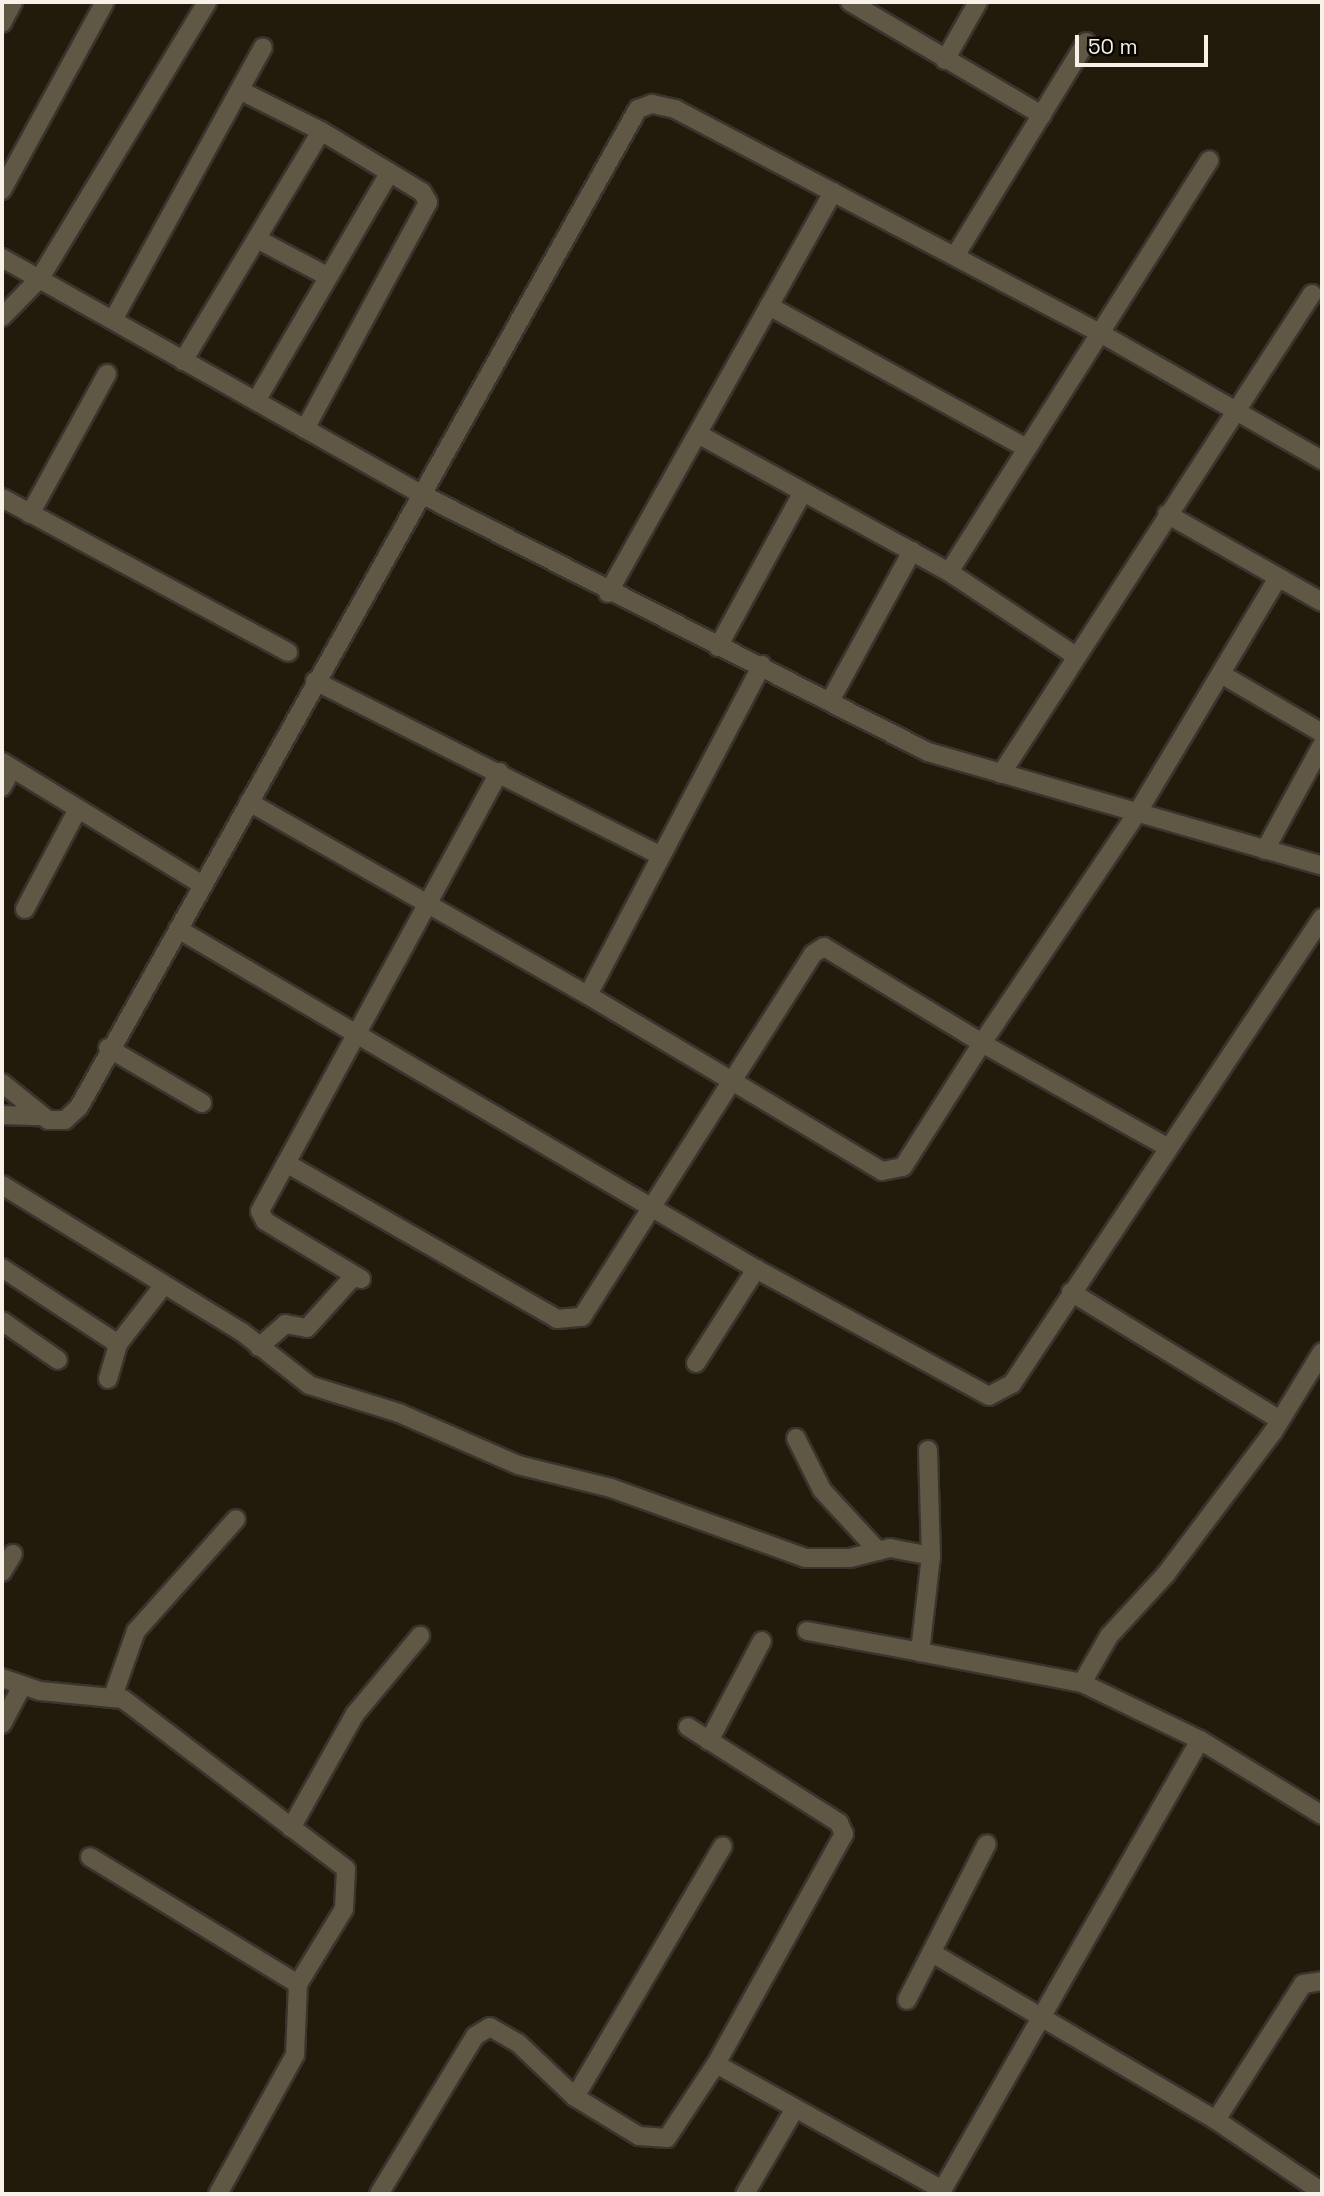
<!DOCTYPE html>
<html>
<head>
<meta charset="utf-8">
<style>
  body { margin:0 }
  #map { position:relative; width:1324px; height:2196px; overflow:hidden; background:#221a0a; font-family:"Space Grotesk",sans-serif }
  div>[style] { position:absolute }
  .roads { filter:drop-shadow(2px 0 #3a342e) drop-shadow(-2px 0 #3a342e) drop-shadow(0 2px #3a342e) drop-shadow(0 -2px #3a342e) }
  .street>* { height:18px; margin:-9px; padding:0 9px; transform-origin:9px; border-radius:9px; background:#605745 }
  span { translate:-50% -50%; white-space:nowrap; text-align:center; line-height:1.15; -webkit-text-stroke:7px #090602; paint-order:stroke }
  .frame { position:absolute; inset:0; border:4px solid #f7f1e7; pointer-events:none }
  .scale { position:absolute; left:1075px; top:35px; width:133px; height:32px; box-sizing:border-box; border:4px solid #f7f1e7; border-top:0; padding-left:9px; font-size:21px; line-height:24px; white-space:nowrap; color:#f7f1e7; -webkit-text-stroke:5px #090602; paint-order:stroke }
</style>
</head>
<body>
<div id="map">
  <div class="roads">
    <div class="street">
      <div style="left:850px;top:2px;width:223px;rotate:30.5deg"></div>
      <div style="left:2px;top:23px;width:24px;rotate:-62deg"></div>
      <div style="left:945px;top:60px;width:67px;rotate:-60.4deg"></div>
      <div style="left:2px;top:190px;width:214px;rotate:-61.3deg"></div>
      <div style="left:257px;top:239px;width:77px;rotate:27.9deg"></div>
      <div style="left:955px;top:256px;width:251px;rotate:-58.5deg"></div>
      <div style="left:2px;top:258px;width:479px;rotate:29.4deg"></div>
      <div style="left:419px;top:493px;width:571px;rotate:26.97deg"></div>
      <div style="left:928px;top:752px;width:410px;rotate:16.1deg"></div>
      <div style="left:769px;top:306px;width:294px;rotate:28.9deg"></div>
      <div style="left:2px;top:317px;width:54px;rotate:-45.7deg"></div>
      <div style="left:40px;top:278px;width:323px;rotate:-58.8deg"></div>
      <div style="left:113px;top:320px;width:311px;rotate:-61.2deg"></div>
      <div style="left:183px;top:361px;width:268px;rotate:-59deg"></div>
      <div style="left:321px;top:131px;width:87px;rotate:-153.4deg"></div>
      <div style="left:256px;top:401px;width:265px;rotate:-59.7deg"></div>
      <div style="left:305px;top:429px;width:258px;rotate:-61.5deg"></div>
      <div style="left:428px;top:202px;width:12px;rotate:-121deg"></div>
      <div style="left:422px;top:192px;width:118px;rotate:-148.9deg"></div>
      <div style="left:698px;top:434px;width:286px;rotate:28.8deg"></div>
      <div style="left:949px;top:572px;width:487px;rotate:-57.7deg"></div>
      <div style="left:2px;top:498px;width:325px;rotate:28.3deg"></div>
      <div style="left:30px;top:514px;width:160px;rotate:-61.2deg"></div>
      <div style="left:1167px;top:514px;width:178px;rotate:29.6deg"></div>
      <div style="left:949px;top:572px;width:152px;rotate:33.5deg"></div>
      <div style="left:608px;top:593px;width:460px;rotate:-60.7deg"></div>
      <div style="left:718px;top:647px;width:177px;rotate:-61.3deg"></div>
      <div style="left:1221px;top:674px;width:117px;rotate:30.3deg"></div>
      <div style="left:315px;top:681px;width:388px;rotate:26.8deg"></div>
      <div style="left:830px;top:701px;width:171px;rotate:-61.3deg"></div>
      <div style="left:2px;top:762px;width:236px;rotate:31.5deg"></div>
      <div style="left:1001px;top:774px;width:572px;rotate:-57.06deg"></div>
      <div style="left:2px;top:787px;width:21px;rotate:-61deg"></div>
      <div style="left:249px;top:802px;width:390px;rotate:29.7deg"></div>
      <div style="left:1265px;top:850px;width:119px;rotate:-61.5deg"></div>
      <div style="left:25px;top:909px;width:113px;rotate:-62.1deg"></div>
      <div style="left:178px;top:929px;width:671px;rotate:30.47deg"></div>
      <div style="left:756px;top:1269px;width:265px;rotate:28.6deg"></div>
      <div style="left:989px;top:1396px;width:26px;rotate:-28deg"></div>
      <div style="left:1012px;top:1384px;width:560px;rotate:-56.37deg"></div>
      <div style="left:108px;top:1048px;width:109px;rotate:30.3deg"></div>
      <div style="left:2px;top:1083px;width:59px;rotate:38.8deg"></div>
      <div style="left:48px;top:1120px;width:17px"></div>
      <div style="left:65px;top:1120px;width:19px;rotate:-43deg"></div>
      <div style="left:79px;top:1107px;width:1144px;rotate:-60.75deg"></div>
      <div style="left:638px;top:109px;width:15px;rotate:-20deg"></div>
      <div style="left:652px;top:104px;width:24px;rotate:12deg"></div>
      <div style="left:675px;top:109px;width:480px;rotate:27.8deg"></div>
      <div style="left:1100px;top:333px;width:256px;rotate:29.8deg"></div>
      <div style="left:2px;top:1115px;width:37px;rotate:2deg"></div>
      <div style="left:1167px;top:1147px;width:212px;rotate:-150.7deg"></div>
      <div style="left:982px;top:1043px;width:185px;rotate:-148.7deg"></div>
      <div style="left:824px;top:947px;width:13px;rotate:148deg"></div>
      <div style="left:813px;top:954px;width:151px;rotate:122.5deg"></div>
      <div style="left:732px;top:1081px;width:175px;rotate:31deg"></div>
      <div style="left:882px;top:1171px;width:21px;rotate:-11deg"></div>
      <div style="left:903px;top:1167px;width:147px;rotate:-57.5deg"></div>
      <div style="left:982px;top:1043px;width:275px;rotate:-56deg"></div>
      <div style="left:1136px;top:815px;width:276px;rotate:-59.1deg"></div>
      <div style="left:286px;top:1163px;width:313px;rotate:29.9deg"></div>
      <div style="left:557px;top:1319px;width:25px;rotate:-5deg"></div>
      <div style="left:582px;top:1317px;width:280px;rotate:-57.6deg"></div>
      <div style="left:732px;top:1081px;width:168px;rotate:-149.2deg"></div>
      <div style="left:588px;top:995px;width:373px;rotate:-62.2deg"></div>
      <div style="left:2px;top:1185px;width:281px;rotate:31.5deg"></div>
      <div style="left:242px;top:1332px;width:85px;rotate:38.3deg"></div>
      <div style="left:309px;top:1385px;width:94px;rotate:17.3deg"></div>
      <div style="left:399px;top:1413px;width:130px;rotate:23.6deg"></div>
      <div style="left:518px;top:1465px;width:96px;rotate:13.9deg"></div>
      <div style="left:611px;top:1488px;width:206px;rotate:19.8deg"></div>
      <div style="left:805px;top:1558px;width:45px"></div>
      <div style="left:850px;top:1558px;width:41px;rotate:-14deg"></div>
      <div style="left:890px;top:1548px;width:42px;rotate:11deg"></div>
      <div style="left:931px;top:1556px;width:97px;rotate:96.5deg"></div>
      <div style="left:920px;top:1652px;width:165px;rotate:10.8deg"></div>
      <div style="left:2px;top:1268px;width:139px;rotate:33.2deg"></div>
      <div style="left:361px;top:1279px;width:112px;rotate:-148.9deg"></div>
      <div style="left:265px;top:1221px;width:11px;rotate:-117deg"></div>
      <div style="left:260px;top:1211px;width:500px;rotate:-61.4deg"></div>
      <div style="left:1071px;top:1292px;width:245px;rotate:31.5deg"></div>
      <div style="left:2px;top:1321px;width:68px;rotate:34.9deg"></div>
      <div style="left:259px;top:1347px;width:35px;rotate:-41deg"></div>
      <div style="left:285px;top:1324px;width:22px;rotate:10deg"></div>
      <div style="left:307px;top:1328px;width:70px;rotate:-47.9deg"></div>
      <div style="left:696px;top:1363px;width:112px;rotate:-57.4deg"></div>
      <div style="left:108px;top:1379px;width:36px;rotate:-74deg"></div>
      <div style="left:118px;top:1344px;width:75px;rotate:-52.1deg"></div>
      <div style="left:796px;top:1438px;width:58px;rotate:63.4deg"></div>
      <div style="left:822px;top:1490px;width:83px;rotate:47.4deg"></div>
      <div style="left:928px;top:1450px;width:106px;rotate:88.4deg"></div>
      <div style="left:2px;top:1572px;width:21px;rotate:-59deg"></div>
      <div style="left:807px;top:1631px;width:115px;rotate:10.5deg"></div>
      <div style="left:2px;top:1678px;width:40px;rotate:18.9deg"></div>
      <div style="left:40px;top:1691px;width:83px;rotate:5.5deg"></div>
      <div style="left:123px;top:1699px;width:280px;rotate:37.3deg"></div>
      <div style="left:346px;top:1869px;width:40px;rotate:92.9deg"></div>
      <div style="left:344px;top:1909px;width:88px;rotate:121.5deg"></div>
      <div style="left:298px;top:1984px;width:71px;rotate:92.4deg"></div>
      <div style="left:295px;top:2055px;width:159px;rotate:119deg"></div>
      <div style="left:113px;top:1696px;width:69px;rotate:-70.5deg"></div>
      <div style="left:136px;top:1631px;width:150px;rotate:-48.2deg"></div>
      <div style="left:2px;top:1724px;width:43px;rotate:-62.2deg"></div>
      <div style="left:688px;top:1727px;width:179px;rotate:32.4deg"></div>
      <div style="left:839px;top:1823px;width:12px;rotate:66deg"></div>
      <div style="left:844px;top:1834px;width:263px;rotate:119.1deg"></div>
      <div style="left:1200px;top:1740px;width:143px;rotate:31.6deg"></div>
      <div style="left:709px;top:1741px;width:113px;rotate:-62.1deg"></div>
      <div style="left:291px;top:1828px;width:131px;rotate:-60.7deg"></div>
      <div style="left:355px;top:1714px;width:102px;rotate:-50.2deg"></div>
      <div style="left:90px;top:1857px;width:244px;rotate:31.4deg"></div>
      <div style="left:934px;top:1954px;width:327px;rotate:30.5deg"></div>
      <div style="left:1216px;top:2120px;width:128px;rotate:34.2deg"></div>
      <div style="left:907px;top:2000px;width:175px;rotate:-62.9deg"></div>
      <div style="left:575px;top:2097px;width:291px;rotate:-59.5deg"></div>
      <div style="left:1216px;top:2120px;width:161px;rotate:-57.4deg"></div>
      <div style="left:1303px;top:1984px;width:19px;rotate:-9deg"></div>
      <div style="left:379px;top:2194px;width:185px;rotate:-58.7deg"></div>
      <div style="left:475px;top:2036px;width:17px;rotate:-31deg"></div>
      <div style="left:490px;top:2027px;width:32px;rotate:30deg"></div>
      <div style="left:518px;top:2043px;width:79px;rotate:43.5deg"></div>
      <div style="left:575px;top:2097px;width:75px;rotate:31.4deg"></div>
      <div style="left:639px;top:2136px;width:28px;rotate:4deg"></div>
      <div style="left:667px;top:2138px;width:89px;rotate:-56.5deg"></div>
      <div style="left:716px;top:2064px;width:259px;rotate:29.1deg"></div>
      <div style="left:745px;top:2194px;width:97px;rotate:-59.7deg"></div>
      <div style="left:940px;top:2194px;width:523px;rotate:-60.2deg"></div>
      <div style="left:1200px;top:1740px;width:131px;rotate:-154.2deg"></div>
      <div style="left:1082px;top:1683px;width:54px;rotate:-60.1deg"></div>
      <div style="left:1109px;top:1636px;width:84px;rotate:-47.4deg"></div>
      <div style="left:1166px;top:1574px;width:178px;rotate:-53deg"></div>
      <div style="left:1273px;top:1432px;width:94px;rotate:-58.5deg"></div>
    </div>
  </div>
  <div class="frame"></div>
  <div class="scale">50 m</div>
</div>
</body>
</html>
